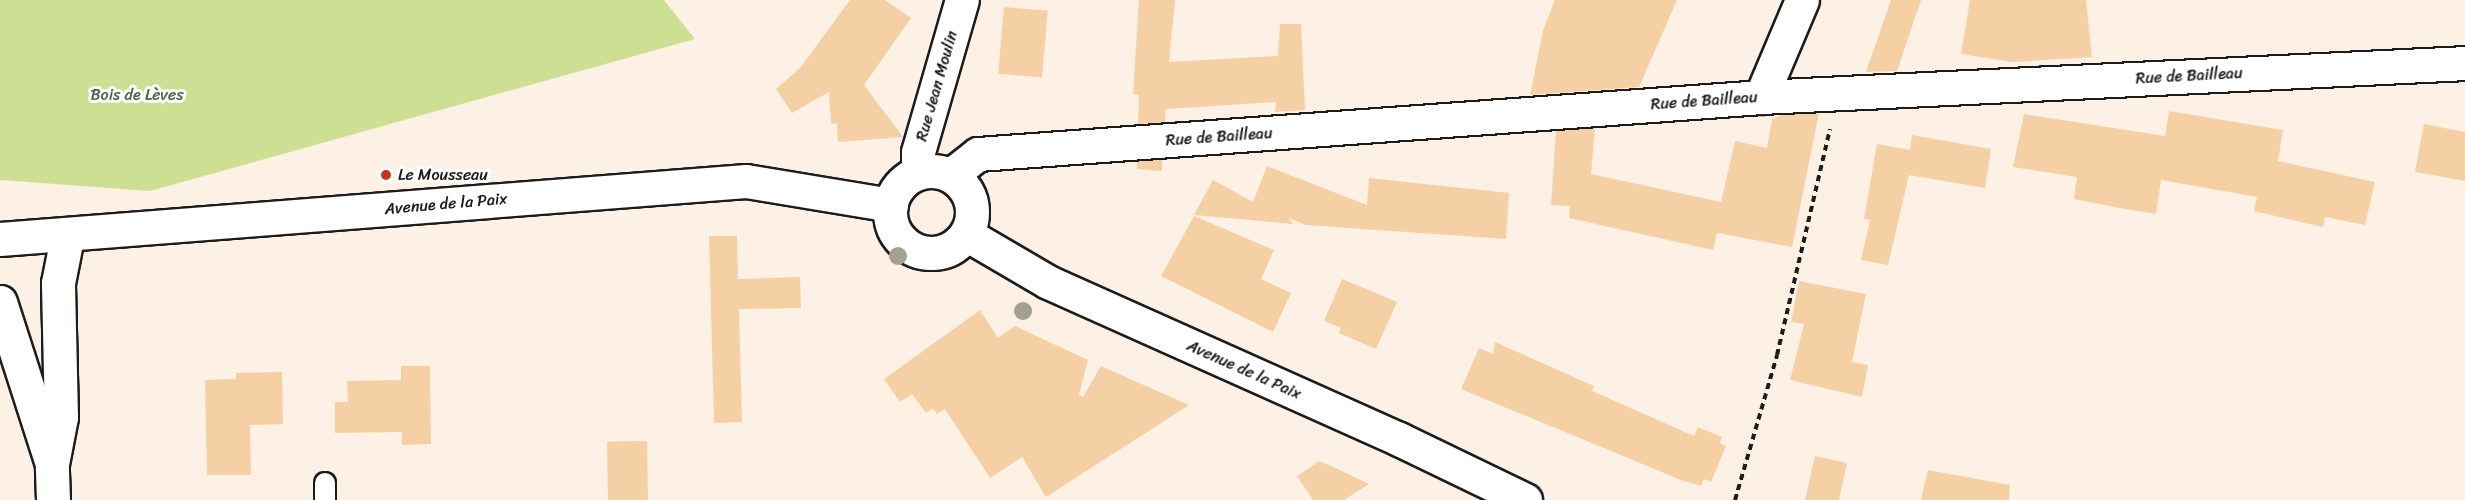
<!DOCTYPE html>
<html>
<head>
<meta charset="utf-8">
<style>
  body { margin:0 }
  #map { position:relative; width:2465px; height:500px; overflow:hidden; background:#fcf1e4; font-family:Sriracha,sans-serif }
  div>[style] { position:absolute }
  .green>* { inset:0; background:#cddf93 }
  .building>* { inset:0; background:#f6d0a5; transform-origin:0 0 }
  .path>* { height:4px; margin-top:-2px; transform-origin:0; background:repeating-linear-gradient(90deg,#1c1c1c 0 6px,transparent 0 10.5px) }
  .roads { filter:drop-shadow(2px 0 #1c1c1c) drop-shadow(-2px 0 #1c1c1c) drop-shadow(0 2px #1c1c1c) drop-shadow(0 -2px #1c1c1c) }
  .service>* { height:20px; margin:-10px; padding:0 10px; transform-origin:10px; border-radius:10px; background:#fff }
  .minor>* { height:33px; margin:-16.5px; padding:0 16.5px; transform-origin:16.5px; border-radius:16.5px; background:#fff }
  .tertiary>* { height:33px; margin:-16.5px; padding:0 16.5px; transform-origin:16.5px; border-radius:16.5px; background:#fff }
  .secondary>* { height:33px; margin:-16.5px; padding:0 16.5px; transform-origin:16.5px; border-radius:16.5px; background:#fff }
  .secondary>.ring { margin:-16.5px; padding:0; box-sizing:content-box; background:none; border:33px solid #fff; border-radius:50% }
  .trees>* { width:18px; height:18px; margin:-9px; border-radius:50%; background:#a3a18d }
  .dots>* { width:16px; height:16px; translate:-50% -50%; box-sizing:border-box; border:3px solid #fff; border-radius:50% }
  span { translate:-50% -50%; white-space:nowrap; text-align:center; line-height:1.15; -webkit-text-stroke:6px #fff; paint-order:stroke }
  .street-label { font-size:16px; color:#1c1c1c }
  .park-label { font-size:16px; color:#5a6046 }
  .poi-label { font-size:16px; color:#1c1c1c }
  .left { translate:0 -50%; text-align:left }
</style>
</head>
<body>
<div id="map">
  <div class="green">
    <div style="clip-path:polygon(0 0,664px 0,695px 39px,150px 191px,0 180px)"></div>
  </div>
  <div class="building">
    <div style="clip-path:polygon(850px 0,885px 0,911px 18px,864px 85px,903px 137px,838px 142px,837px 123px,831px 124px,829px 92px,792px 113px,776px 89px,800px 68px)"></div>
    <div style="clip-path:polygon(1139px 0,1175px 0,1169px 62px,1278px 56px,1280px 24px,1301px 24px,1305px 110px,1275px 112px,1276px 102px,1166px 109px,1165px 122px,1138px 124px,1139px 95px,1133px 94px)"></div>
    <div style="clip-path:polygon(1555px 0,1677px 0,1639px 87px,1530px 95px,1543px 31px)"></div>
    <div style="clip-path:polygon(1891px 0,1921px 0,1897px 71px,1866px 72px)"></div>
    <div style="clip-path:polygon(1970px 0,2086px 0,2092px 57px,2012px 62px,1961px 54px)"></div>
    <div style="left:1004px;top:7px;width:44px;height:67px;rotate:5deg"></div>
    <div style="clip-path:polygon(2169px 111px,2283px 130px,2278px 161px,2375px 182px,2365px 225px,2325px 217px,2323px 227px,2254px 211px,2257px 197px,2161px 180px,2156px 214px,2125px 209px,2074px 199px,2077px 177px,2013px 167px,2024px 114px,2165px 136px)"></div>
    <div style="clip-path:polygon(1819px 113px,1792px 247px,1717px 233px,1713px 250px,1569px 218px,1570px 206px,1551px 205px,1556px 131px,1595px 128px,1591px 174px,1721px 202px,1735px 141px,1767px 148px,1772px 119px,1781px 115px)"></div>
    <div style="clip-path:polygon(2424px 124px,2465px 132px,2465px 181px,2415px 172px)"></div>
    <div style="clip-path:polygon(1912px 135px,1991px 149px,1985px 188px,1909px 175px,1888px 265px,1861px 260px,1870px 220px,1864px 219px,1877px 144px,1910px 150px)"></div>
    <div style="clip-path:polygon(1162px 159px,1162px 171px,1137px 169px,1137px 161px)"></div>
    <div style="clip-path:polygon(1267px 166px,1367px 205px,1369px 178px,1509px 193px,1506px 239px,1306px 225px,1289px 218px,1293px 224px,1194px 215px,1213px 180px,1253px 202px)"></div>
    <div style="clip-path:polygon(1194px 216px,1274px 250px,1261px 279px,1291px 293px,1273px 332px,1161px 276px)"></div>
    <div style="clip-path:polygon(709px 236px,737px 236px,738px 279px,800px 277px,801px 308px,739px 309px,742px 422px,714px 423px)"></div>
    <div style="clip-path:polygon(1342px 279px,1397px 302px,1376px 349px,1339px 333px,1341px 328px,1324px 321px)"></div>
    <div style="clip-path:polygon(1799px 281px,1866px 294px,1852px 362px,1868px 365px,1862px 397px,1790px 380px,1804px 324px,1791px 322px)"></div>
    <div style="clip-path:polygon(980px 310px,998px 338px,1015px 326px,1088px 360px,1079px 395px,1083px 397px,1101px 366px,1189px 405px,1046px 497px,1022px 457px,990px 478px,945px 409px,937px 414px,933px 408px,926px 413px,912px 394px,900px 402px,884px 379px)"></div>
    <div style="clip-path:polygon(1495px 342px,1594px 386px,1592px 391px,1694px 436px,1698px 427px,1722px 437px,1720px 443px,1726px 446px,1711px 482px,1704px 479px,1701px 486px,1681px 480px,1461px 389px,1479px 348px,1493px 354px)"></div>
    <div style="clip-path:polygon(401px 366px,430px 366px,431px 444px,402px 445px,402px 432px,335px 433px,335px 402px,348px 402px,347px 381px,401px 380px)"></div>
    <div style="clip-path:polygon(282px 372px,283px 424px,250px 425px,251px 475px,207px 475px,205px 380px,236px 379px,236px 373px)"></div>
    <div style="left:647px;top:441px;width:59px;height:40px;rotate:89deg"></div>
    <div style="clip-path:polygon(1815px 456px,1847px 463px,1839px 500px,1805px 500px)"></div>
    <div style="clip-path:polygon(1319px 461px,1331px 466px,1369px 484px,1344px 500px,1313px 500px,1297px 476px)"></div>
    <div style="clip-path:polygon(1928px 470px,2010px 485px,2009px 500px,1921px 500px)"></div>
  </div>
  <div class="path">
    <div style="left:1735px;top:500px;width:151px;rotate:-73.8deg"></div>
    <div style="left:1777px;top:355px;width:232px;rotate:-76.8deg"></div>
  </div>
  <div class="roads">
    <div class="service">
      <div style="left:325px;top:483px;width:17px;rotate:90deg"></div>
    </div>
    <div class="minor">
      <div style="left:1761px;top:97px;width:105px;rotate:-67.1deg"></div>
      <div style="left:918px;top:173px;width:21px;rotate:-90deg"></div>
      <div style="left:918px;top:152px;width:158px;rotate:-73.9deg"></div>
      <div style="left:0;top:302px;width:164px;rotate:72.2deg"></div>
      <div style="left:53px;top:500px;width:36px;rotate:-92deg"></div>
      <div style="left:52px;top:464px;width:48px;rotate:-79.2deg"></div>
      <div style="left:61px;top:417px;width:134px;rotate:-91.3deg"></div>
      <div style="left:58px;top:283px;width:47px;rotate:-78.9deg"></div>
    </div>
    <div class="tertiary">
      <div style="left:951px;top:175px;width:34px;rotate:-38deg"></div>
      <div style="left:978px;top:154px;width:785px;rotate:-4.16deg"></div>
      <div style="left:1761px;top:97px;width:705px;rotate:-2.76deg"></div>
    </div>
    <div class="secondary">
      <div class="ring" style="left:890px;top:171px;width:49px;height:49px"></div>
      <div style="left:966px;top:234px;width:95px;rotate:30.3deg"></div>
      <div style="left:1048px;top:282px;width:385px;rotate:24.1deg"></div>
      <div style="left:1399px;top:439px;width:140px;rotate:25.8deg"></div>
      <div style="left:0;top:239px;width:748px;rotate:-4.45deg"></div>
      <div style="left:746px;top:181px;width:147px;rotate:9.4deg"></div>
    </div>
  </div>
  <div class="trees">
    <div style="left:898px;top:256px"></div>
    <div style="left:1023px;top:311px"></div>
  </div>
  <div class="dots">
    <div style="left:386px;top:175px;background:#c8321e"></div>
  </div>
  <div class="street-label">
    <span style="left:2189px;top:76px;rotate:-3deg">Rue de Bailleau</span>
    <span style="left:937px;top:86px;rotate:-74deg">Rue Jean Moulin</span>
    <span style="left:1704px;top:101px;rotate:-4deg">Rue de Bailleau</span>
    <span style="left:1219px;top:137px;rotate:-4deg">Rue de Bailleau</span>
    <span style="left:446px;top:204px;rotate:-5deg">Avenue de la Paix</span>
    <span style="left:1244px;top:370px;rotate:24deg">Avenue de la Paix</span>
  </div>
  <div class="park-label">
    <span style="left:137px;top:95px">Bois de Lèves</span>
  </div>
  <div class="poi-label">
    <span class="left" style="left:398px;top:175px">Le Mousseau</span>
  </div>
</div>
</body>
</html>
